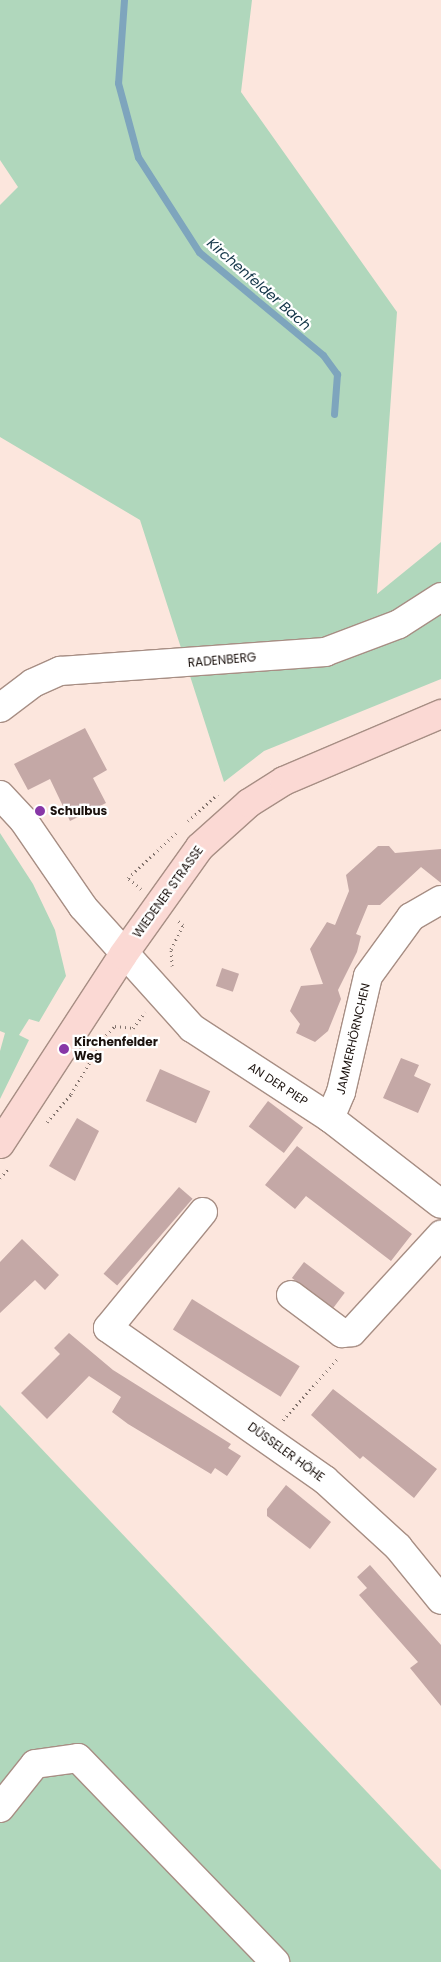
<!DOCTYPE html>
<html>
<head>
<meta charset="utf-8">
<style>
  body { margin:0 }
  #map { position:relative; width:441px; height:1962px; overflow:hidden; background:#fce6dd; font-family:Poppins,sans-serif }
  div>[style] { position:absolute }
  .green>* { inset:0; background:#b0d7bc }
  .stream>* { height:7px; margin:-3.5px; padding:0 3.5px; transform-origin:3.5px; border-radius:3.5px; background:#7ea5bd }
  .building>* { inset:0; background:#c4a8a6; transform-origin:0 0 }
  .path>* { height:3px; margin-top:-1.5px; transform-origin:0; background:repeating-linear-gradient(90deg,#81726c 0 1px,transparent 0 5px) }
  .roads { filter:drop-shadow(1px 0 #a78e84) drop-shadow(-1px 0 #a78e84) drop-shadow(0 1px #a78e84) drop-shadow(0 -1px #a78e84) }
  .minor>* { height:28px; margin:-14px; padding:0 14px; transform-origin:14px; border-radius:14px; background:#fff }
  .major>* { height:28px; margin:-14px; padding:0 14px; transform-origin:14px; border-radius:14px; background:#fbd9d4 }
  .dots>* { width:14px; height:14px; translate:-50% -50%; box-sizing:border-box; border:2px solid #fff; border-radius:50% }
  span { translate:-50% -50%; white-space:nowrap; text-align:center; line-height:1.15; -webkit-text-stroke:4.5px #fff; paint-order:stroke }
  .street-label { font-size:12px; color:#1a110d }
  .poi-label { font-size:12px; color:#1a110d; font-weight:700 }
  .left { translate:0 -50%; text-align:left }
  .water-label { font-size:14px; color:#113346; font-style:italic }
</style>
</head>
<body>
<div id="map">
  <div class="green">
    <div style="clip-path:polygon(0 0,252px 0,241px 92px,397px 312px,377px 594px,441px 542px,441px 679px,264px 751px,224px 782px,140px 520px,0 437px,0 205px,18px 187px,0 160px)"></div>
    <div style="clip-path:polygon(0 833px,33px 884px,55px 930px,66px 976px,39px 1022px,29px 1019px,19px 1035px,29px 1040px,0 1099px,0 1051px,5px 1033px,0 1031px)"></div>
    <div style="clip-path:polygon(0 1405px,441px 1870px,441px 1962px,0 1962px)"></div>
  </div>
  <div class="stream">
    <div style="left:124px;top:0;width:83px;rotate:94.1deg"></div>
    <div style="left:118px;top:83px;width:77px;rotate:74.9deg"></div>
    <div style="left:138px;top:157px;width:113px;rotate:57.3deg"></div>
    <div style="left:199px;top:252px;width:161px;rotate:39.7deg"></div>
    <div style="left:323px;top:355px;width:24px;rotate:54deg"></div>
    <div style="left:337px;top:374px;width:40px;rotate:94.3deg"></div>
  </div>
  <div class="building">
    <div style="clip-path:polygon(85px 728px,107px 770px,93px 778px,106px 803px,70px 821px,50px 779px,28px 790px,14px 764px)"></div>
    <div style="clip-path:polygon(378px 846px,389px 846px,395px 853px,441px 849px,441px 883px,421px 867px,380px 905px,368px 905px,356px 934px,361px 936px,357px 952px,338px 990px,341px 999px,328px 1031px,315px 1042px,296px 1033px,300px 1024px,290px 1011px,301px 986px,323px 984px,310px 949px,327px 922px,335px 925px,349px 891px,346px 875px)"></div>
    <div style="left:222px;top:968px;width:18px;height:19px;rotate:19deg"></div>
    <div style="clip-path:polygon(401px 1058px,419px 1065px,414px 1076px,431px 1084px,418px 1113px,383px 1098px)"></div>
    <div style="left:160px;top:1069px;width:55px;height:35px;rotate:24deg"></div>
    <div style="left:268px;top:1101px;width:44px;height:32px;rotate:37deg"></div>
    <div style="clip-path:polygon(77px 1118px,99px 1131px,75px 1181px,49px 1166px)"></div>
    <div style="clip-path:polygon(297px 1146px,412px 1234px,391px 1261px,306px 1196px,295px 1209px,265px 1185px)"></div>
    <div style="left:179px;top:1187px;width:18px;height:115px;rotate:41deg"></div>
    <div style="clip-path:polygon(22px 1239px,59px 1275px,45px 1290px,35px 1280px,0 1313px,0 1262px)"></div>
    <div style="left:304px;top:1262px;width:51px;height:20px;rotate:37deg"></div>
    <div style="left:192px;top:1299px;width:127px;height:36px;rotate:32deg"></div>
    <div style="clip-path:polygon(69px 1333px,113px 1370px,231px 1444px,228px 1448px,241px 1456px,227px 1476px,215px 1468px,211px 1474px,128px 1424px,112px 1412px,121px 1397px,89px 1376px,47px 1419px,21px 1393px,60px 1354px,54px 1348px)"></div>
    <div style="clip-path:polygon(333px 1389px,437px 1469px,414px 1498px,363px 1456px,360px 1459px,311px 1415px)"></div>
    <div style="clip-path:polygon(286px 1485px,331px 1522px,310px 1549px,267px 1516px,267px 1509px)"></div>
    <div style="clip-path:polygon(370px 1565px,441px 1645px,441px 1706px,410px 1668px,418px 1662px,359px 1595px,367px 1588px,357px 1577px)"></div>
  </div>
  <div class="path">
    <div style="left:188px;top:821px;width:40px;rotate:-42deg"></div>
    <div style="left:141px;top:889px;width:17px;rotate:-140deg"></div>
    <div style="left:128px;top:878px;width:66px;rotate:-43.2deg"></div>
    <div style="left:172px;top:966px;width:17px;rotate:-93deg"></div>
    <div style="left:171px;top:949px;width:27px;rotate:-63deg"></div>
    <div style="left:183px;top:925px;width:6px;rotate:-141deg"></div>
    <div style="left:47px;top:1122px;width:37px;rotate:-49deg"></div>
    <div style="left:71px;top:1094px;width:69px;rotate:-59.3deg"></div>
    <div style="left:106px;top:1035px;width:13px;rotate:-45deg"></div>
    <div style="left:115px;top:1026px;width:18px;rotate:6deg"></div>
    <div style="left:133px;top:1028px;width:20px;rotate:-53deg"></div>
    <div style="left:0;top:1178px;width:12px;rotate:-48deg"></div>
    <div style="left:283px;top:1420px;width:83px;rotate:-48.4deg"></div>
  </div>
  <div class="roads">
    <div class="minor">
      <div style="left:0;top:708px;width:41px;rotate:-37.1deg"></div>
      <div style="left:33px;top:683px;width:30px;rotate:-24deg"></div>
      <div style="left:60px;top:671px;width:266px;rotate:-4.1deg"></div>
      <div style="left:325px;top:652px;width:79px;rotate:-20.7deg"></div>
      <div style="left:399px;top:624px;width:50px;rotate:-32.7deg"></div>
      <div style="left:0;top:795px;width:35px;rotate:47deg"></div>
      <div style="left:24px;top:821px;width:104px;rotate:55.5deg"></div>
      <div style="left:83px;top:907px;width:163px;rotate:48deg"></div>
      <div style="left:192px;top:1028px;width:165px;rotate:33.1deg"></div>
      <div style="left:330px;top:1118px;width:140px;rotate:37.8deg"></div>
      <div style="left:330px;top:1118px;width:28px;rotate:-67deg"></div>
      <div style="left:341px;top:1092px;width:119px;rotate:-76.9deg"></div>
      <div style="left:368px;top:976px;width:73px;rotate:-53.9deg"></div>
      <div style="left:411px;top:917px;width:34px;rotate:-30deg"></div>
      <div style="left:203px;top:1212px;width:150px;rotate:129.3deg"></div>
      <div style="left:108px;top:1328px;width:265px;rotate:35deg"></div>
      <div style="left:325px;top:1480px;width:99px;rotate:42.5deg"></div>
      <div style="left:398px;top:1547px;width:68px;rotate:50.9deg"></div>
      <div style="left:291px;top:1295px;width:64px;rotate:36.7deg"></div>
      <div style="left:342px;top:1333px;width:10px;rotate:-6deg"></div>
      <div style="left:352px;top:1332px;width:132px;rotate:-47.5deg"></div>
      <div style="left:0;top:1808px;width:56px;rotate:-51.5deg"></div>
      <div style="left:35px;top:1764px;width:43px;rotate:-7.9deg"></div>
      <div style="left:78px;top:1758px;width:284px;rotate:46deg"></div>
    </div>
    <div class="major">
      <div style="left:0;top:1144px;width:225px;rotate:-56.9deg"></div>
      <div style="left:123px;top:955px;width:133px;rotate:-54.5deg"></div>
      <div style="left:200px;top:847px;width:66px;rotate:-41.9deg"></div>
      <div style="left:249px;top:803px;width:41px;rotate:-32.2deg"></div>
      <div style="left:284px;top:781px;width:171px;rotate:-23.1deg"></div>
    </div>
  </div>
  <div class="dots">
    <div style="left:40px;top:811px;background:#8737a7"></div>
    <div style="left:64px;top:1049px;background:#8737a7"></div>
  </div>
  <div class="street-label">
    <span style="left:222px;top:660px;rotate:-5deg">RADENBERG</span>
    <span style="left:168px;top:892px;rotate:-54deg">WIEDENER STRASSE</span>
    <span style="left:353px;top:1039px;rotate:-77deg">JAMMERHÖRNCHEN</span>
    <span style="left:278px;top:1084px;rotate:33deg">AN DER PIEP</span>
    <span style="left:286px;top:1452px;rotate:36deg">DÜSSELER HÖHE</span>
  </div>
  <div class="poi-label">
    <span class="left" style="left:50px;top:811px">Schulbus</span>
    <span class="left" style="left:74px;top:1049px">Kirchenfelder<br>Weg</span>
  </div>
  <div class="water-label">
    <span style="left:259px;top:284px;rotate:41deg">Kirchenfelder Bach</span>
  </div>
</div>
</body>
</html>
